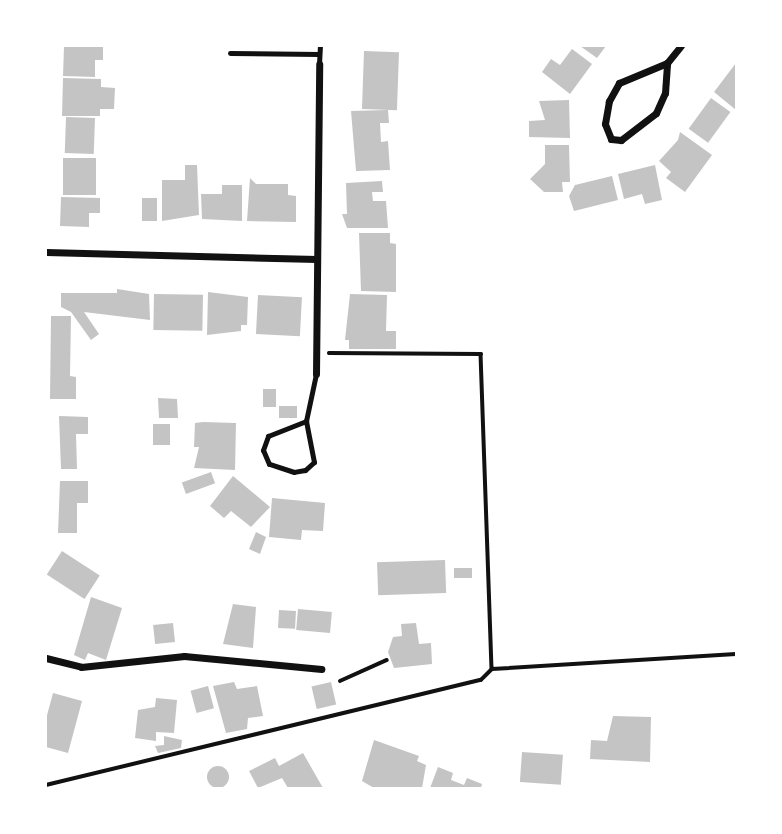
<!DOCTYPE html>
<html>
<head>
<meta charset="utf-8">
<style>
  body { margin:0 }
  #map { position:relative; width:782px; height:834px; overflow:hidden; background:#fff; font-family:Signika,sans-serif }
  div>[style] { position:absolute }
  .building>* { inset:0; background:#c4c4c4; transform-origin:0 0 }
  .round { border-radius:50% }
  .path>* { height:3.5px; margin:-1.75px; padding:0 1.75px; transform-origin:1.75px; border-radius:1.75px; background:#111 }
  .service>* { height:5px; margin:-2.5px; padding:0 2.5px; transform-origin:2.5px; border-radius:2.5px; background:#111 }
  .minor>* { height:7px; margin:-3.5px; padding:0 3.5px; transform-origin:3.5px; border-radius:3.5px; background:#111 }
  span { translate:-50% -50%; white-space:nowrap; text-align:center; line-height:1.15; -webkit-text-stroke:5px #fff; paint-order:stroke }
  .frame { position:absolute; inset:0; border:47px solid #fff; pointer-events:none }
</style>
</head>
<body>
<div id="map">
  <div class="building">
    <div style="clip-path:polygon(64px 46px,103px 46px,103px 60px,95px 60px,95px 77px,63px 76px)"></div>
    <div style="clip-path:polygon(580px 46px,606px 46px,597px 58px)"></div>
    <div style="clip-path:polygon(572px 49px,592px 64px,570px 94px,542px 72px,551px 59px,560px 65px)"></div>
    <div style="left:364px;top:51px;width:35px;height:58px;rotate:2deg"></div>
    <div style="clip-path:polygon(736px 63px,736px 110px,714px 92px)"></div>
    <div style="clip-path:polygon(63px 78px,101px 79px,101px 87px,115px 88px,114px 109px,100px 109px,100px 116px,62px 116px)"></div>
    <div style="left:711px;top:98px;width:24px;height:38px;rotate:36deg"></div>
    <div style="clip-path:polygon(569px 100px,570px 138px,529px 137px,529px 121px,545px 120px,539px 101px)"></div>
    <div style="clip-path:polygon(388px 110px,389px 123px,380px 123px,381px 142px,388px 141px,390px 170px,356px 171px,351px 111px)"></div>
    <div style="left:66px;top:117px;width:29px;height:36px;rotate:2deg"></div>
    <div style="clip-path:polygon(680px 132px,712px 155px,685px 192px,666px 178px,671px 172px,659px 161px,678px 140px)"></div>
    <div style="clip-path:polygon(545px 145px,569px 145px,570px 182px,562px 182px,563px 192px,544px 192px,530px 179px,545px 164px)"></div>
    <div style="left:63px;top:158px;width:33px;height:37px"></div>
    <div style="clip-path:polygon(185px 165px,197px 165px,199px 215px,162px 221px,162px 180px,185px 180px)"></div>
    <div style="clip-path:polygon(655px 165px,662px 200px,645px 204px,642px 194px,624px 199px,618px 174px)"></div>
    <div style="clip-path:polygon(612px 176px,618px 200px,574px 211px,569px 196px,575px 185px)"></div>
    <div style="clip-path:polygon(250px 178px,256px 184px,288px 184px,288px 195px,296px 196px,296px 222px,247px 221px)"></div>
    <div style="clip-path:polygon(382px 181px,383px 192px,372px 192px,373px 201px,386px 201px,388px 228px,347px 228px,342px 214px,347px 214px,346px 183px)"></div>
    <div style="clip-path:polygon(222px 185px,242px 185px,242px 221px,202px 219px,201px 194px,222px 194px)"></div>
    <div style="clip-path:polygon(61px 197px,100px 198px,100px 213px,89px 213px,89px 227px,60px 226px)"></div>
    <div style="left:142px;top:198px;width:15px;height:23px"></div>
    <div style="clip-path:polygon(359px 233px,390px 233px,390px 243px,396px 244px,396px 292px,361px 291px)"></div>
    <div style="clip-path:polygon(117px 289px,149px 294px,150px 320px,84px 312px,99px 334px,91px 340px,71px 312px,61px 307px,61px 293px,117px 293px)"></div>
    <div style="clip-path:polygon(208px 292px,248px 297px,247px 325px,241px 325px,241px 331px,207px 335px)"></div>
    <div style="left:154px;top:294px;width:49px;height:36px;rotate:1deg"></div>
    <div style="clip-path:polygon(350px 294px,387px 295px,386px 331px,396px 331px,396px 349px,349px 349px,349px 340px,345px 340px)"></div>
    <div style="left:258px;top:295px;width:44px;height:39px;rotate:3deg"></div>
    <div style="clip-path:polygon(51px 316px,71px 316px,70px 376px,76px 377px,76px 399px,50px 399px)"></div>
    <div style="left:263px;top:389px;width:13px;height:18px"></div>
    <div style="clip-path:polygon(158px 398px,177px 399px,178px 418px,159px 418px)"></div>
    <div style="left:279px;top:406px;width:18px;height:12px"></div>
    <div style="clip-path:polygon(59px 416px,88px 417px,88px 434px,76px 434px,77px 469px,61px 469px)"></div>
    <div style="clip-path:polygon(203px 422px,236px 423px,235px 470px,194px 468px,199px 447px,194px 447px,195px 423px)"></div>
    <div style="left:153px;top:424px;width:17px;height:21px"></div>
    <div style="left:211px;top:472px;width:12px;height:31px;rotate:70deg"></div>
    <div style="clip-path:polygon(233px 476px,270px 507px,251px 527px,231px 511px,224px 518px,210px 506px)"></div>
    <div style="clip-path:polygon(60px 481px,88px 481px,88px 503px,77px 503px,77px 533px,58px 533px)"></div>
    <div style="clip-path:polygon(272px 498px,325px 503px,323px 531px,302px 530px,301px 540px,269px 537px)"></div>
    <div style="clip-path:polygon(256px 532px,266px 537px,260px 554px,249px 549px)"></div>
    <div style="left:62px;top:551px;width:45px;height:28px;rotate:33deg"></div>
    <div style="left:445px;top:560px;width:33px;height:68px;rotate:88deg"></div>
    <div style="left:454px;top:568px;width:18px;height:10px"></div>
    <div style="clip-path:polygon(91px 597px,122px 608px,106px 660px,88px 653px,85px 660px,74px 655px)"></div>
    <div style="clip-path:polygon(233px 604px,256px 607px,253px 648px,223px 644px)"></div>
    <div style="left:298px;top:609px;width:34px;height:21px;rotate:5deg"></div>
    <div style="left:279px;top:610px;width:17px;height:18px;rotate:3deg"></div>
    <div style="left:173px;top:623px;width:19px;height:20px;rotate:84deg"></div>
    <div style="clip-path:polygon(416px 623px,419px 644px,431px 643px,432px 664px,394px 668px,388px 652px,393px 637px,402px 636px,401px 624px)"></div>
    <div style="clip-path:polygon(234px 682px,237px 689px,257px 686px,263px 716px,248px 718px,247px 729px,226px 733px,213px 686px)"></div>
    <div style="left:331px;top:682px;width:23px;height:20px;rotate:77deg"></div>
    <div style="left:208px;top:686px;width:23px;height:18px;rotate:75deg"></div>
    <div style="clip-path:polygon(53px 693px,82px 701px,68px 753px,46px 747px,46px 719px)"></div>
    <div style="clip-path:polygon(156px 698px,177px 700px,174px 733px,156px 732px,156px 741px,135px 738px,138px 710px,155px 707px)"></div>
    <div style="clip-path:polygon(613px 716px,651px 717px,650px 762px,590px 759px,591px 740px,607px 741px)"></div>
    <div style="clip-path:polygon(164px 736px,182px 740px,181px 748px,158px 753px,155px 746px,164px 745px)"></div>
    <div style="clip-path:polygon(374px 740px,419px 756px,417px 761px,426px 765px,422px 788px,374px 788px,362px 781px)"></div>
    <div style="left:522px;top:752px;width:41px;height:30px;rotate:4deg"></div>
    <div style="clip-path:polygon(303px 753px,323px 788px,288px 788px,282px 778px,258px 788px,249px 771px,275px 758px,279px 766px)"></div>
    <div class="round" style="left:207px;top:766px;width:22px;height:22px"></div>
    <div style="clip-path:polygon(438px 767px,453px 773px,451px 780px,464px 785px,467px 778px,482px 784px,481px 788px,430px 788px)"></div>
  </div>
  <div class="path">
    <div style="left:329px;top:353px;width:152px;rotate:0.4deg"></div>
    <div style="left:481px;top:354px;width:315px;rotate:88deg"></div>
    <div style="left:340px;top:681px;width:51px;rotate:-24.1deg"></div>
    <div style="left:46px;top:785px;width:447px;rotate:-13.6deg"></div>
    <div style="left:481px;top:680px;width:16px;rotate:-45deg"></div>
    <div style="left:492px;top:669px;width:244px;rotate:-3.5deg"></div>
  </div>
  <div class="service">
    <div style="left:230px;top:53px;width:89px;rotate:0.6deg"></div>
    <div style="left:319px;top:64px;width:18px;rotate:-87deg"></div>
    <div style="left:306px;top:421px;width:42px;rotate:79deg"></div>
    <div style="left:314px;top:462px;width:12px;rotate:138deg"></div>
    <div style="left:305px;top:470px;width:11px;rotate:170deg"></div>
    <div style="left:294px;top:472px;width:26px;rotate:-162deg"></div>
    <div style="left:269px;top:464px;width:15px;rotate:-113deg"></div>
    <div style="left:263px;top:450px;width:15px;rotate:-70deg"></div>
    <div style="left:268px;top:436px;width:41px;rotate:-21.5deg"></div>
    <div style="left:306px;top:421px;width:48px;rotate:-78deg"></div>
  </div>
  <div class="minor">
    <div style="left:667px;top:63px;width:52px;rotate:157.4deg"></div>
    <div style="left:619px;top:83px;width:21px;rotate:119deg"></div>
    <div style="left:609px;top:101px;width:23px;rotate:100deg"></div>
    <div style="left:605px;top:124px;width:16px;rotate:68deg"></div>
    <div style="left:611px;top:139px;width:10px;rotate:6deg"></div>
    <div style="left:621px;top:140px;width:44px;rotate:-37.6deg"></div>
    <div style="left:656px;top:113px;width:22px;rotate:-66deg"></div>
    <div style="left:665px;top:93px;width:30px;rotate:-86deg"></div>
    <div style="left:667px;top:63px;width:22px;rotate:-51deg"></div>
    <div style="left:46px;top:252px;width:271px;rotate:1.5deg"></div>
    <div style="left:316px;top:374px;width:310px;rotate:-89.4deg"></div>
    <div style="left:46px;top:658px;width:36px;rotate:14deg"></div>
    <div style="left:81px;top:667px;width:104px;rotate:-6.1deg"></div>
    <div style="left:184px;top:656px;width:138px;rotate:5.4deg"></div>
  </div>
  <div class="frame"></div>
</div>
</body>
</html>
